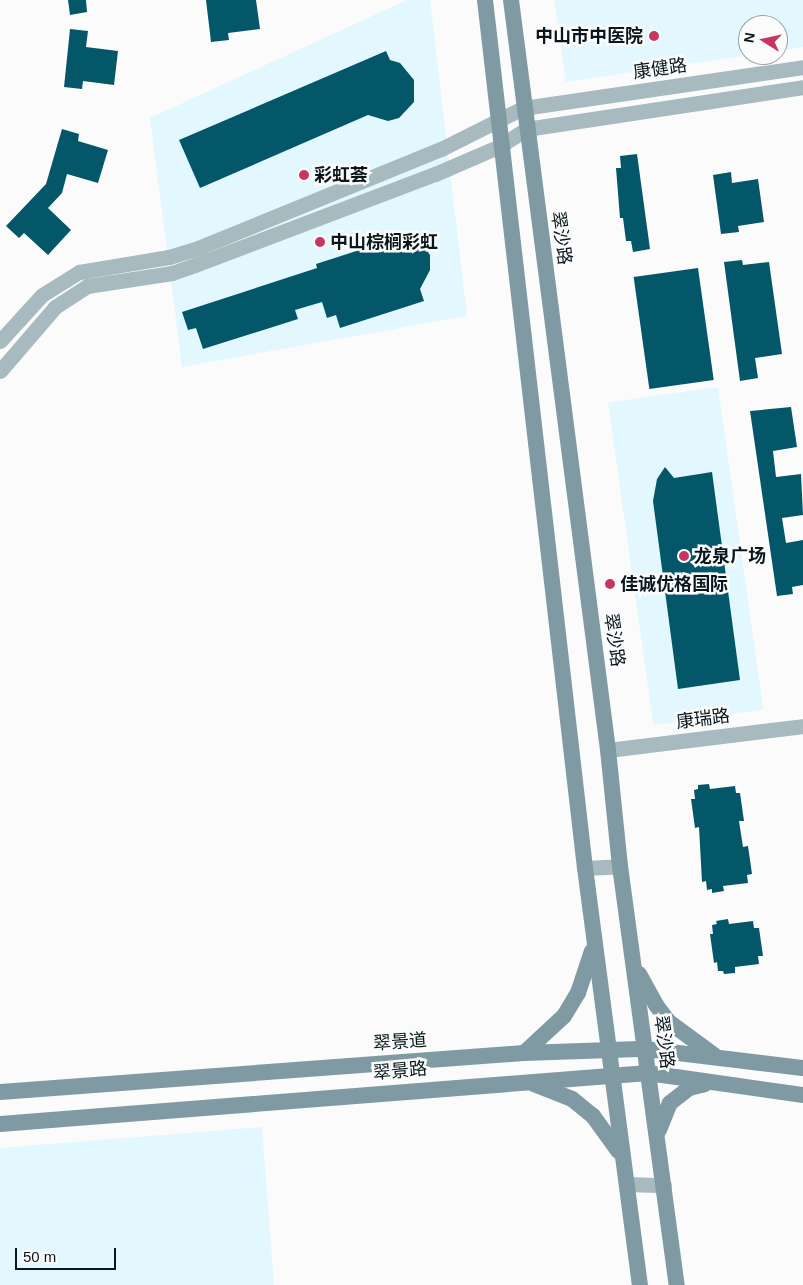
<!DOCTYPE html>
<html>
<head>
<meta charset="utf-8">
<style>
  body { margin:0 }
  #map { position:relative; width:803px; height:1285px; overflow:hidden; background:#fbfbfb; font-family:Arial,"Noto Sans SC",sans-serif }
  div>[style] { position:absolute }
  .built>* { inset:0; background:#e2f7fe; transform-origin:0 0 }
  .building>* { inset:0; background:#035769; transform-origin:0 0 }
  .tertiary>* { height:15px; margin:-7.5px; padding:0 7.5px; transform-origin:7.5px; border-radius:7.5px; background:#a7bac0 }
  .secondary>* { height:16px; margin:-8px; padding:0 8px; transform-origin:8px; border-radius:8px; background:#7f9aa2 }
  .dots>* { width:14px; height:14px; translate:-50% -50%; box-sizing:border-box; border:2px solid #fbfbfb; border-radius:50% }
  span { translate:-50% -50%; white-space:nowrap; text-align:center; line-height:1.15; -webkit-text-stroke:5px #fbfbfb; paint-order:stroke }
  .poi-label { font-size:18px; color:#07171c; font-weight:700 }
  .right { translate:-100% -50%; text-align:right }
  .left { translate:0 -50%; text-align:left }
  .street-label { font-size:18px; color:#07171c }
  .north { position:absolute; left:738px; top:15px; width:50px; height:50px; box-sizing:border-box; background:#fbfbfb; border:1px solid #99a0a2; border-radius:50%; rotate:280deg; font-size:14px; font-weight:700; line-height:20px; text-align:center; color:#07171c }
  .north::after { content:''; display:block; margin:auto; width:18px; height:22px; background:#c53760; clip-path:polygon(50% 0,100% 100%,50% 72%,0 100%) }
  .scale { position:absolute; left:15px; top:1248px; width:101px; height:22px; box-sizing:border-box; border:2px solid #07171c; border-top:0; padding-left:6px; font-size:15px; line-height:18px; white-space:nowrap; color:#07171c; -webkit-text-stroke:4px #fbfbfb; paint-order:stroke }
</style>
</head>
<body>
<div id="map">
  <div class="built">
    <div style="clip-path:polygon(407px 0,430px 0,467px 316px,182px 367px,150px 118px)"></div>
    <div style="clip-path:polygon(554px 0,803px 0,803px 47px,778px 51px,778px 25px,748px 25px,748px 55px,751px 55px,566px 82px)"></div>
    <div style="left:718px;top:387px;width:326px;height:111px;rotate:82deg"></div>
    <div style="clip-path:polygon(262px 1127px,274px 1285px,0 1285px,0 1148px)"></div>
  </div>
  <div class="building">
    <div style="clip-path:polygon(68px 0,86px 0,87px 12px,70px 15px)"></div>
    <div style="clip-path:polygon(206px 0,256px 0,260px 29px,228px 33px,229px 40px,211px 42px)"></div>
    <div style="clip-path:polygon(70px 29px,88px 31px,86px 47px,118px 51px,114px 85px,83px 81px,82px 89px,64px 87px)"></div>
    <div style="clip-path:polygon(386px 51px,390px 60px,400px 63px,414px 80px,414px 102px,399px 118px,388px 121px,368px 115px,200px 188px,179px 140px)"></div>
    <div style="clip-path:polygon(62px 129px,79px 134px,78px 141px,108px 150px,98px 183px,67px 174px,62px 193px,48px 208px,71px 230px,48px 255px,24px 233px,19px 238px,6px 226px,46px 184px)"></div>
    <div style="clip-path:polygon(637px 154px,650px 249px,633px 252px,631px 241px,626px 241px,623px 218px,620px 218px,616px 168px,621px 168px,620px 156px)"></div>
    <div style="clip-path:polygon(731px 172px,732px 183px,758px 179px,764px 222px,738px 226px,739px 232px,721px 234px,713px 175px)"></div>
    <div style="clip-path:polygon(403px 232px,417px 237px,430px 255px,430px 270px,420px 289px,424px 301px,340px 328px,336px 315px,327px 318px,322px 302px,295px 310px,298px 319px,203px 349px,196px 328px,188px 330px,182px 312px,317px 268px,316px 264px,372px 246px,389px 233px)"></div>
    <div style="clip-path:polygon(742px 260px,743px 265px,769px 262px,782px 354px,755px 358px,758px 378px,740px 381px,724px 262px)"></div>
    <div style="left:698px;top:268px;width:113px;height:65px;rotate:82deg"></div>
    <div style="clip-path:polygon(791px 407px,797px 447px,773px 451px,776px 477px,801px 474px,803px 515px,782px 518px,786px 543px,803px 540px,803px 585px,792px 587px,793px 594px,777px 596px,750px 411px)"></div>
    <div style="clip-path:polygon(665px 467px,674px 478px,712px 472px,740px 680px,678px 689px,653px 501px,657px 479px)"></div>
    <div style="clip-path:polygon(709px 784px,710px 789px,735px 786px,736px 793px,740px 793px,744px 821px,739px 821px,743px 847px,748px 846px,752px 874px,747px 875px,748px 883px,723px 886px,724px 891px,712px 893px,712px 889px,707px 890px,706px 881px,702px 882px,699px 827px,695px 828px,691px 799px,695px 799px,694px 790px,698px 789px,698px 785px)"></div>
    <div style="clip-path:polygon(728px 919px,729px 924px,753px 921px,754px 928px,759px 928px,763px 956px,758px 956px,759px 964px,735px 967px,735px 973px,724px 974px,723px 971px,718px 971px,717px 962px,714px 963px,710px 934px,713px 934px,712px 925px,717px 924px,716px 921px)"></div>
  </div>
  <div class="tertiary">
    <div style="left:0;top:341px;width:62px;rotate:-47.6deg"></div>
    <div style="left:42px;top:295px;width:44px;rotate:-31.9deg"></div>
    <div style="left:79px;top:272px;width:91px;rotate:-9.5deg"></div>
    <div style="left:169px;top:257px;width:30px;rotate:-17deg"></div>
    <div style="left:198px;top:248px;width:262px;rotate:-22.2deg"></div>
    <div style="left:441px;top:149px;width:92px;rotate:-26.6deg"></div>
    <div style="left:523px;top:108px;width:283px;rotate:-8.3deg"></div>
    <div style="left:0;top:371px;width:84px;rotate:-49.3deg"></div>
    <div style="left:55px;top:307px;width:38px;rotate:-33deg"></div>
    <div style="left:87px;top:286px;width:86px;rotate:-8.7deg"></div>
    <div style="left:172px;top:273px;width:24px;rotate:-19deg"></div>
    <div style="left:195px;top:265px;width:257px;rotate:-20.8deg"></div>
    <div style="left:435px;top:174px;width:71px;rotate:-23.3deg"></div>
    <div style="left:500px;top:146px;width:31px;rotate:-33deg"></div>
    <div style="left:526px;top:129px;width:280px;rotate:-8.6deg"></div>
    <div style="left:608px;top:750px;width:196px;rotate:-7deg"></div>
    <div style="left:585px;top:868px;width:35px;rotate:-3deg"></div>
    <div style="left:626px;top:1184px;width:38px;rotate:2deg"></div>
  </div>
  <div class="secondary">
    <div style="left:485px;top:0;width:874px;rotate:83.43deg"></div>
    <div style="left:585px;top:868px;width:421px;rotate:82.5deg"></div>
    <div style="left:511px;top:0;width:756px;rotate:82.63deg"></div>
    <div style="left:608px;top:750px;width:117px;rotate:84.1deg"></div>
    <div style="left:620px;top:866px;width:423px;rotate:82.3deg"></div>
    <div style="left:639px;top:974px;width:35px;rotate:61deg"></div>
    <div style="left:656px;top:1005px;width:21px;rotate:53deg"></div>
    <div style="left:669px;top:1022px;width:56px;rotate:36.3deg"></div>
    <div style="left:524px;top:1053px;width:54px;rotate:-42.8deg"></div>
    <div style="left:564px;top:1016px;width:27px;rotate:-59deg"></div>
    <div style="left:578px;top:993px;width:44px;rotate:-71.6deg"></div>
    <div style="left:534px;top:1084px;width:41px;rotate:21.5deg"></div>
    <div style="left:572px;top:1099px;width:27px;rotate:39deg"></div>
    <div style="left:593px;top:1116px;width:44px;rotate:54.2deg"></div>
    <div style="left:0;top:1092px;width:525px;rotate:-4.26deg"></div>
    <div style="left:524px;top:1053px;width:87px;rotate:-2deg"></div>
    <div style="left:611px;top:1050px;width:34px;rotate:-2deg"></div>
    <div style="left:645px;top:1049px;width:159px;rotate:6.9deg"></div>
    <div style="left:0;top:1124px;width:650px;rotate:-4.5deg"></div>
    <div style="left:648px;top:1073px;width:157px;rotate:8.1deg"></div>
    <div style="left:659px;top:1130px;width:29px;rotate:-68deg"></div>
    <div style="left:670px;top:1103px;width:24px;rotate:-38deg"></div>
    <div style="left:689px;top:1088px;width:16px;rotate:-14deg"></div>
  </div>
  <div class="dots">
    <div style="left:654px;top:36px;background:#c53760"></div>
    <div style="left:304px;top:175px;background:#c53760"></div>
    <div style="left:320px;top:242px;background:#c53760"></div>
    <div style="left:684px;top:556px;background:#c53760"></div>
    <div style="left:610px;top:584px;background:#c53760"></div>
  </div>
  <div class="poi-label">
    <span class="right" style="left:643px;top:36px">中山市中医院</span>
    <span class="left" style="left:314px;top:175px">彩虹荟</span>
    <span class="left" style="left:330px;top:242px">中山棕榈彩虹</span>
    <span class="left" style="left:694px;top:556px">龙泉广场</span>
    <span class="left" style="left:620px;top:584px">佳诚优格国际</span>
  </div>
  <div class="street-label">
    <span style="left:660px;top:69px;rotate:-8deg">康健路</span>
    <span style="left:561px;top:238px;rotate:82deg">翠沙路</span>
    <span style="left:614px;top:640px;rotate:82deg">翠沙路</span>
    <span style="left:703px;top:719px;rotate:-7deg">康瑞路</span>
    <span style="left:400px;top:1042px;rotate:-4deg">翠景道</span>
    <span style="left:664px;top:1042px;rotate:83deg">翠沙路</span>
    <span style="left:400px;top:1071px;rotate:-5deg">翠景路</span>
  </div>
  <div class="north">N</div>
  <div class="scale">50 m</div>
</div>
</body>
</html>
